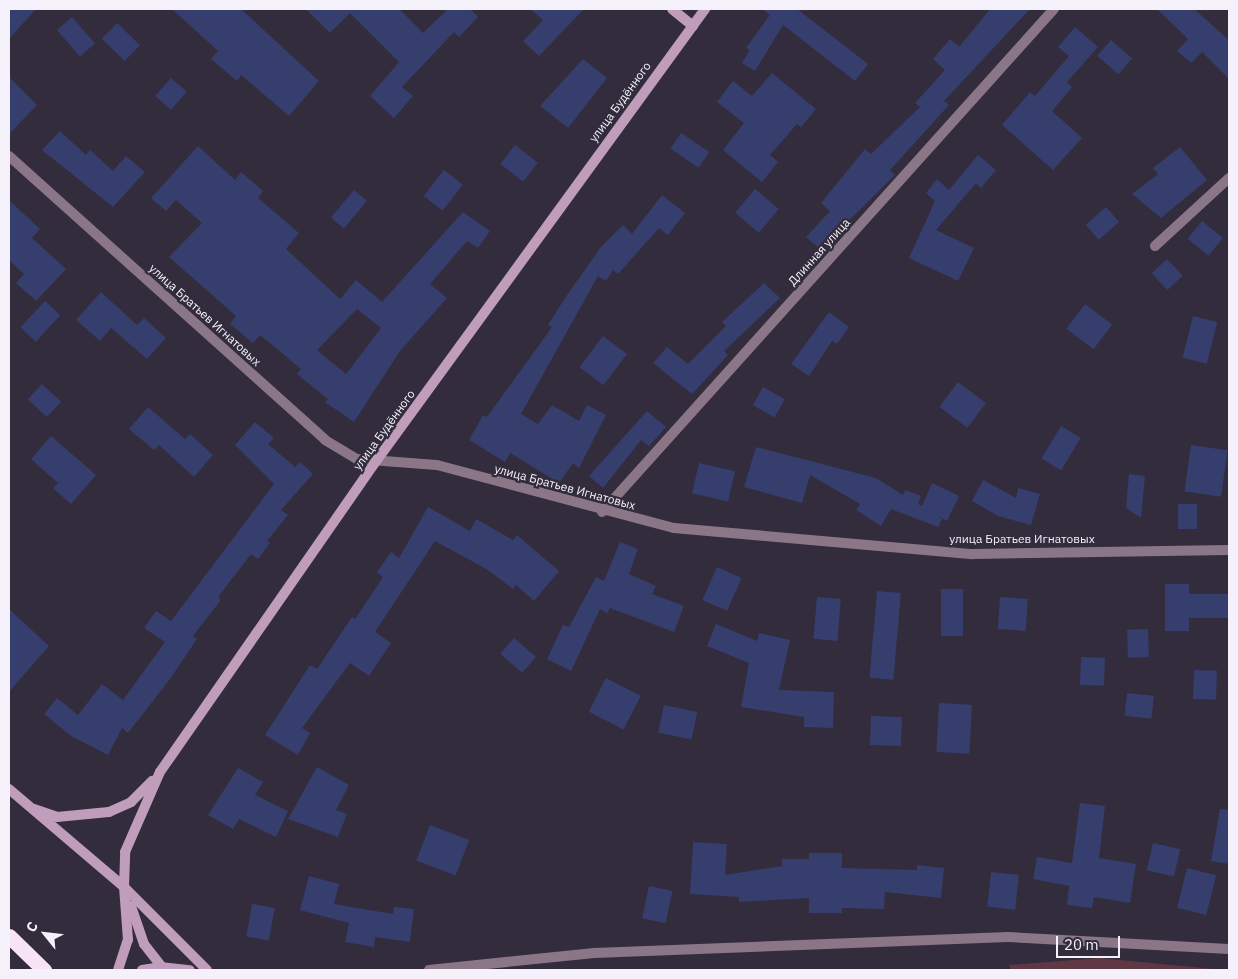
<!DOCTYPE html>
<html>
<head>
<meta charset="utf-8">
<style>
  body { margin:0 }
  #map { position:relative; width:1238px; height:979px; overflow:hidden; background:#322c3c; font-family:"IBM Plex Sans",sans-serif }
  div>[style] { position:absolute }
  .green>* { inset:0; background:#5e3845 }
  .building>* { inset:0; background:#363e6e; transform-origin:0 0 }
  .lane>* { height:10px; margin:-5px; padding:0 5px; transform-origin:5px; border-radius:5px; background:#8b7688 }
  .street>* { height:10px; margin:-5px; padding:0 5px; transform-origin:5px; border-radius:5px; background:#8b7688 }
  .secondary>* { height:10px; margin:-5px; padding:0 5px; transform-origin:5px; border-radius:5px; background:#c09dbb }
  .highway>* { height:15px; margin:-7.5px; padding:0 7.5px; transform-origin:7.5px; border-radius:7.5px; background:#f9e4f6 }
  span { translate:-50% -50%; white-space:nowrap; text-align:center; line-height:1.15; -webkit-text-stroke:4.5px #322c3c; paint-order:stroke }
  .street-label { font-size:12px; color:#f5f1fb }
  .frame { position:absolute; inset:0; border:10px solid #f5f1fb; pointer-events:none }
  .north { position:absolute; left:20px; top:909px; width:50px; height:50px; -webkit-text-stroke:4px #322c3c; paint-order:stroke; rotate:299deg; font-size:14px; font-weight:700; line-height:20px; text-align:center; color:#f5f1fb }
  .north::after { content:''; display:block; margin:auto; width:18px; height:22px; background:#f5f1fb; clip-path:polygon(50% 0,100% 100%,50% 72%,0 100%) }
  .scale { position:absolute; left:1056px; top:936px; width:64px; height:22px; box-sizing:border-box; border:2px solid #f5f1fb; border-top:0; padding-left:6px; font-size:15px; line-height:18px; white-space:nowrap; color:#f5f1fb; -webkit-text-stroke:4px #322c3c; paint-order:stroke }
</style>
</head>
<body>
<div id="map">
  <div class="green">
    <div style="clip-path:polygon(1099px 958px,1224px 970px,1011px 970px,1009px 965px)"></div>
  </div>
  <div class="building">
    <div style="clip-path:polygon(9px 9px,36px 9px,9px 39px)"></div>
    <div style="clip-path:polygon(172px 9px,241px 9px,319px 81px,289px 116px,241px 75px,237px 81px,211px 59px,218px 51px)"></div>
    <div style="clip-path:polygon(306px 9px,399px 9px,423px 33px,448px 9px,470px 9px,478px 17px,459px 37px,454px 32px,402px 87px,413px 96px,394px 118px,370px 96px,399px 62px,350px 13px,330px 33px)"></div>
    <div style="clip-path:polygon(530px 9px,584px 9px,539px 56px,523px 41px,543px 20px)"></div>
    <div style="clip-path:polygon(762px 9px,797px 9px,868px 64px,855px 81px,783px 25px,755px 71px,742px 63px,750px 50px,746px 48px,770px 15px)"></div>
    <div style="clip-path:polygon(990px 9px,1030px 9px,944px 101px,949px 105px,890px 170px,895px 175px,820px 249px,806px 237px,830px 211px,821px 203px,865px 149px,871px 154px,920px 107px,915px 103px,945px 70px,933px 59px,950px 39px,959px 47px)"></div>
    <div style="clip-path:polygon(1157px 9px,1194px 9px,1229px 40px,1229px 79px,1202px 52px,1191px 63px,1177px 51px,1188px 39px)"></div>
    <div style="left:72px;top:17px;width:35px;height:20px;rotate:49deg"></div>
    <div style="left:117px;top:23px;width:32px;height:22px;rotate:44deg"></div>
    <div style="clip-path:polygon(1075px 27px,1098px 47px,1067px 82px,1072px 87px,1052px 111px,1082px 138px,1053px 170px,1002px 125px,1030px 92px,1035px 96px,1069px 56px,1058px 47px)"></div>
    <div style="left:1111px;top:40px;width:28px;height:21px;rotate:41deg"></div>
    <div style="clip-path:polygon(583px 59px,607px 78px,568px 128px,540px 106px)"></div>
    <div style="clip-path:polygon(772px 73px,816px 109px,801px 127px,797px 124px,770px 155px,778px 162px,762px 182px,723px 150px,744px 123px,717px 102px,733px 81px,752px 96px)"></div>
    <div style="clip-path:polygon(9px 77px,37px 105px,9px 134px)"></div>
    <div style="left:171px;top:78px;width:21px;height:24px;rotate:41deg"></div>
    <div style="clip-path:polygon(60px 131px,86px 155px,90px 150px,113px 171px,126px 156px,145px 172px,113px 207px,42px 150px)"></div>
    <div style="left:681px;top:133px;width:34px;height:19px;rotate:34deg"></div>
    <div style="left:515px;top:145px;width:29px;height:24px;rotate:38deg"></div>
    <div style="clip-path:polygon(evenodd,198px 146px,235px 180px,241px 172px,263px 191px,258px 198px,299px 233px,286px 249px,340px 299px,356px 280px,382px 302px,463px 212px,490px 231px,478px 248px,467px 241px,430px 284px,447px 298px,400px 351px,354px 422px,325px 402px,328px 399px,297px 374px,301px 369px,260px 335px,253px 343px,230px 324px,236px 316px,169px 257px,202px 223px,176px 200px,166px 211px,151px 198px,198px 146px,357px 309px,381px 328px,346px 374px,317px 350px,357px 309px)"></div>
    <div style="clip-path:polygon(1180px 147px,1207px 180px,1161px 218px,1132px 194px,1158px 174px,1153px 168px)"></div>
    <div style="clip-path:polygon(978px 155px,996px 170px,981px 188px,976px 183px,936px 230px,974px 248px,958px 281px,909px 258px,935px 201px,926px 193px,937px 179px,949px 190px)"></div>
    <div style="left:444px;top:170px;width:24px;height:33px;rotate:38deg"></div>
    <div style="left:755px;top:189px;width:31px;height:31px;rotate:40deg"></div>
    <div style="left:354px;top:190px;width:17px;height:36px;rotate:40deg"></div>
    <div style="clip-path:polygon(662px 195px,685px 213px,668px 235px,659px 228px,618px 274px,613px 270px,606px 281px,598px 276px,521px 414px,538px 424px,552px 405px,579px 421px,587px 405px,606px 415px,579px 468px,573px 463px,559px 483px,510px 453px,505px 462px,469px 440px,483px 415px,487px 417px,552px 327px,548px 325px,565px 298px,601px 247px,623px 225px,632px 234px)"></div>
    <div style="clip-path:polygon(9px 200px,40px 229px,32px 238px,66px 269px,36px 301px,16px 283px,24px 274px,9px 260px)"></div>
    <div style="left:1106px;top:207px;width:20px;height:27px;rotate:49deg"></div>
    <div style="left:1202px;top:221px;width:27px;height:23px;rotate:39deg"></div>
    <div style="left:1167px;top:259px;width:23px;height:21px;rotate:47deg"></div>
    <div style="clip-path:polygon(764px 283px,780px 298px,724px 351px,728px 355px,692px 394px,653px 363px,667px 347px,688px 364px,726px 326px,722px 322px)"></div>
    <div style="clip-path:polygon(101px 292px,137px 325px,144px 318px,166px 338px,147px 359px,111px 328px,100px 341px,76px 320px)"></div>
    <div style="left:45px;top:301px;width:21px;height:36px;rotate:43deg"></div>
    <div style="left:1085px;top:304px;width:34px;height:31px;rotate:37deg"></div>
    <div style="clip-path:polygon(829px 312px,849px 327px,837px 344px,832px 341px,809px 376px,791px 364px)"></div>
    <div style="left:1193px;top:316px;width:25px;height:43px;rotate:14deg"></div>
    <div style="left:603px;top:336px;width:30px;height:39px;rotate:37deg"></div>
    <div style="left:958px;top:382px;width:35px;height:31px;rotate:37deg"></div>
    <div style="left:42px;top:384px;width:26px;height:21px;rotate:43deg"></div>
    <div style="left:763px;top:387px;width:25px;height:21px;rotate:29deg"></div>
    <div style="clip-path:polygon(148px 407px,185px 439px,190px 434px,213px 455px,194px 477px,159px 445px,154px 450px,129px 429px)"></div>
    <div style="clip-path:polygon(647px 411px,666px 427px,649px 446px,641px 440px,603px 488px,589px 476px)"></div>
    <div style="clip-path:polygon(255px 422px,274px 438px,268px 444px,295px 467px,300px 462px,313px 474px,281px 510px,288px 515px,267px 541px,270px 543px,258px 559px,251px 554px,218px 597px,221px 600px,193px 636px,197px 639px,170px 679px,128px 733px,122px 728px,108px 755px,71px 736px,44px 714px,57px 698px,78px 715px,102px 684px,123px 700px,165px 642px,144px 628px,156px 611px,171px 621px,274px 484px,235px 445px)"></div>
    <div style="left:1061px;top:426px;width:23px;height:38px;rotate:31deg"></div>
    <div style="clip-path:polygon(51px 436px,96px 475px,71px 504px,53px 488px,58px 483px,31px 459px)"></div>
    <div style="left:1191px;top:445px;width:37px;height:47px;rotate:8deg"></div>
    <div style="clip-path:polygon(756px 447px,876px 478px,903px 495px,905px 490px,921px 496px,918px 504px,922px 506px,932px 483px,959px 496px,947px 521px,938px 516px,942px 519px,938px 527px,891px 509px,881px 526px,856px 510px,860px 504px,810px 475px,802px 503px,744px 487px)"></div>
    <div style="left:699px;top:463px;width:37px;height:31px;rotate:13deg"></div>
    <div style="clip-path:polygon(1129px 474px,1145px 476px,1141px 518px,1126px 508px)"></div>
    <div style="clip-path:polygon(983px 480px,1016px 498px,1018px 488px,1040px 494px,1031px 525px,998px 516px,972px 501px)"></div>
    <div style="left:1178px;top:504px;width:19px;height:25px"></div>
    <div style="clip-path:polygon(428px 507px,470px 531px,476px 519px,513px 540px,517px 535px,559px 571px,534px 601px,516px 585px,513px 589px,488px 570px,435px 541px,375px 632px,391px 643px,369px 676px,350px 663px,302px 728px,310px 733px,298px 755px,265px 735px,310px 665px,317px 669px,352px 617px,355px 619px,383px 577px,377px 572px,391px 552px,399px 558px)"></div>
    <div style="clip-path:polygon(620px 542px,638px 549px,629px 574px,656px 586px,652px 594px,684px 606px,674px 632px,610px 608px,607px 613px,600px 609px,571px 671px,547px 659px,563px 625px,569px 627px,596px 577px,604px 581px)"></div>
    <div style="left:717px;top:567px;width:27px;height:36px;rotate:24deg"></div>
    <div style="clip-path:polygon(1165px 584px,1189px 584px,1189px 594px,1229px 594px,1229px 618px,1189px 618px,1189px 631px,1165px 631px)"></div>
    <div style="left:941px;top:589px;width:22px;height:47px"></div>
    <div style="left:877px;top:591px;width:24px;height:87px;rotate:5deg"></div>
    <div style="left:817px;top:597px;width:24px;height:42px;rotate:5deg"></div>
    <div style="left:1000px;top:597px;width:28px;height:32px;rotate:4deg"></div>
    <div style="clip-path:polygon(9px 609px,49px 646px,9px 692px)"></div>
    <div style="clip-path:polygon(716px 624px,757px 641px,759px 633px,790px 640px,779px 690px,834px 692px,833px 728px,804px 727px,804px 717px,741px 707px,749px 663px,707px 646px)"></div>
    <div style="left:1148px;top:629px;width:28px;height:21px;rotate:88deg"></div>
    <div style="left:514px;top:638px;width:29px;height:21px;rotate:41deg"></div>
    <div style="left:1081px;top:657px;width:24px;height:28px;rotate:2deg"></div>
    <div style="left:1194px;top:670px;width:23px;height:29px;rotate:2deg"></div>
    <div style="left:606px;top:678px;width:39px;height:38px;rotate:27deg"></div>
    <div style="left:1127px;top:693px;width:27px;height:23px;rotate:6deg"></div>
    <div style="left:939px;top:703px;width:33px;height:49px;rotate:3deg"></div>
    <div style="left:664px;top:705px;width:34px;height:28px;rotate:12deg"></div>
    <div style="left:871px;top:716px;width:31px;height:29px;rotate:2deg"></div>
    <div style="clip-path:polygon(317px 767px,349px 785px,336px 810px,347px 814px,338px 837px,288px 819px)"></div>
    <div style="clip-path:polygon(238px 768px,263px 782px,255px 795px,288px 811px,276px 837px,239px 819px,233px 829px,208px 815px)"></div>
    <div style="clip-path:polygon(1080px 803px,1105px 806px,1099px 858px,1136px 864px,1130px 903px,1094px 897px,1092px 908px,1067px 905px,1069px 886px,1033px 879px,1037px 857px,1072px 863px)"></div>
    <div style="clip-path:polygon(1220px 809px,1229px 810px,1229px 864px,1211px 861px)"></div>
    <div style="left:430px;top:825px;width:42px;height:38px;rotate:21deg"></div>
    <div style="clip-path:polygon(693px 842px,727px 844px,725px 875px,782px 866px,782px 859px,809px 859px,809px 853px,842px 853px,842px 868px,917px 870px,917px 865px,944px 868px,941px 898px,885px 892px,884px 909px,842px 908px,842px 913px,809px 913px,809px 898px,739px 902px,739px 897px,690px 894px)"></div>
    <div style="left:1153px;top:843px;width:28px;height:28px;rotate:13deg"></div>
    <div style="left:1187px;top:868px;width:30px;height:41px;rotate:14deg"></div>
    <div style="left:991px;top:872px;width:28px;height:35px;rotate:6deg"></div>
    <div style="clip-path:polygon(309px 876px,339px 884px,334px 904px,393px 914px,394px 907px,414px 909px,410px 942px,375px 937px,374px 947px,345px 942px,349px 923px,300px 910px)"></div>
    <div style="left:649px;top:886px;width:24px;height:33px;rotate:12deg"></div>
    <div style="left:252px;top:904px;width:23px;height:33px;rotate:10deg"></div>
  </div>
  <div class="lane">
    <div style="left:1155px;top:246px;width:100px;rotate:-42.6deg"></div>
    <div style="left:429px;top:970px;width:166px;rotate:-5.9deg"></div>
    <div style="left:594px;top:953px;width:414px;rotate:-2.2deg"></div>
    <div style="left:1008px;top:937px;width:221px;rotate:3.1deg"></div>
  </div>
  <div class="street">
    <div style="left:9px;top:156px;width:425px;rotate:41.9deg"></div>
    <div style="left:325px;top:440px;width:37px;rotate:31deg"></div>
    <div style="left:357px;top:459px;width:80px;rotate:4.3deg"></div>
    <div style="left:437px;top:465px;width:245px;rotate:14.9deg"></div>
    <div style="left:674px;top:528px;width:300px;rotate:5deg"></div>
    <div style="left:973px;top:554px;width:256px;rotate:-0.9deg"></div>
    <div style="left:602px;top:512px;width:676px;rotate:-48.06deg"></div>
  </div>
  <div class="secondary">
    <div style="left:672px;top:9px;width:27px;rotate:39deg"></div>
    <div style="left:9px;top:789px;width:151px;rotate:40.4deg"></div>
    <div style="left:124px;top:887px;width:117px;rotate:45deg"></div>
    <div style="left:34px;top:809px;width:24px;rotate:19deg"></div>
    <div style="left:57px;top:817px;width:52px;rotate:-5.5deg"></div>
    <div style="left:109px;top:812px;width:24px;rotate:-24deg"></div>
    <div style="left:131px;top:802px;width:30px;rotate:-45deg"></div>
    <div style="left:131px;top:906px;width:40px;rotate:71.1deg"></div>
    <div style="left:144px;top:944px;width:33px;rotate:52deg"></div>
    <div style="left:118px;top:970px;width:32px;rotate:-72deg"></div>
    <div style="left:128px;top:940px;width:53px;rotate:-94.3deg"></div>
    <div style="left:124px;top:887px;width:35px;rotate:-88deg"></div>
    <div style="left:125px;top:852px;width:87px;rotate:-66.4deg"></div>
    <div style="left:160px;top:772px;width:380px;rotate:-55.2deg"></div>
    <div style="left:377px;top:460px;width:558px;rotate:-53.97deg"></div>
    <div style="left:142px;top:970px;width:18px;rotate:-9deg"></div>
    <div style="left:160px;top:967px;width:30px;rotate:6deg"></div>
  </div>
  <div class="highway">
    <div style="left:9px;top:936px;width:49px;rotate:44.2deg"></div>
  </div>
  <div class="street-label">
    <span style="left:620px;top:102px;rotate:-54deg">улица Будённого</span>
    <span style="left:819px;top:252px;rotate:-48deg">Длинная улица</span>
    <span style="left:205px;top:315px;rotate:42deg">улица Братьев Игнатовых</span>
    <span style="left:384px;top:430px;rotate:-54deg">улица Будённого</span>
    <span style="left:565px;top:487px;rotate:15deg">улица Братьев Игнатовых</span>
    <span style="left:1022px;top:539px">улица Братьев Игнатовых</span>
  </div>
  <div class="frame"></div>
  <div class="north">С</div>
  <div class="scale">20 m</div>
</div>
</body>
</html>
